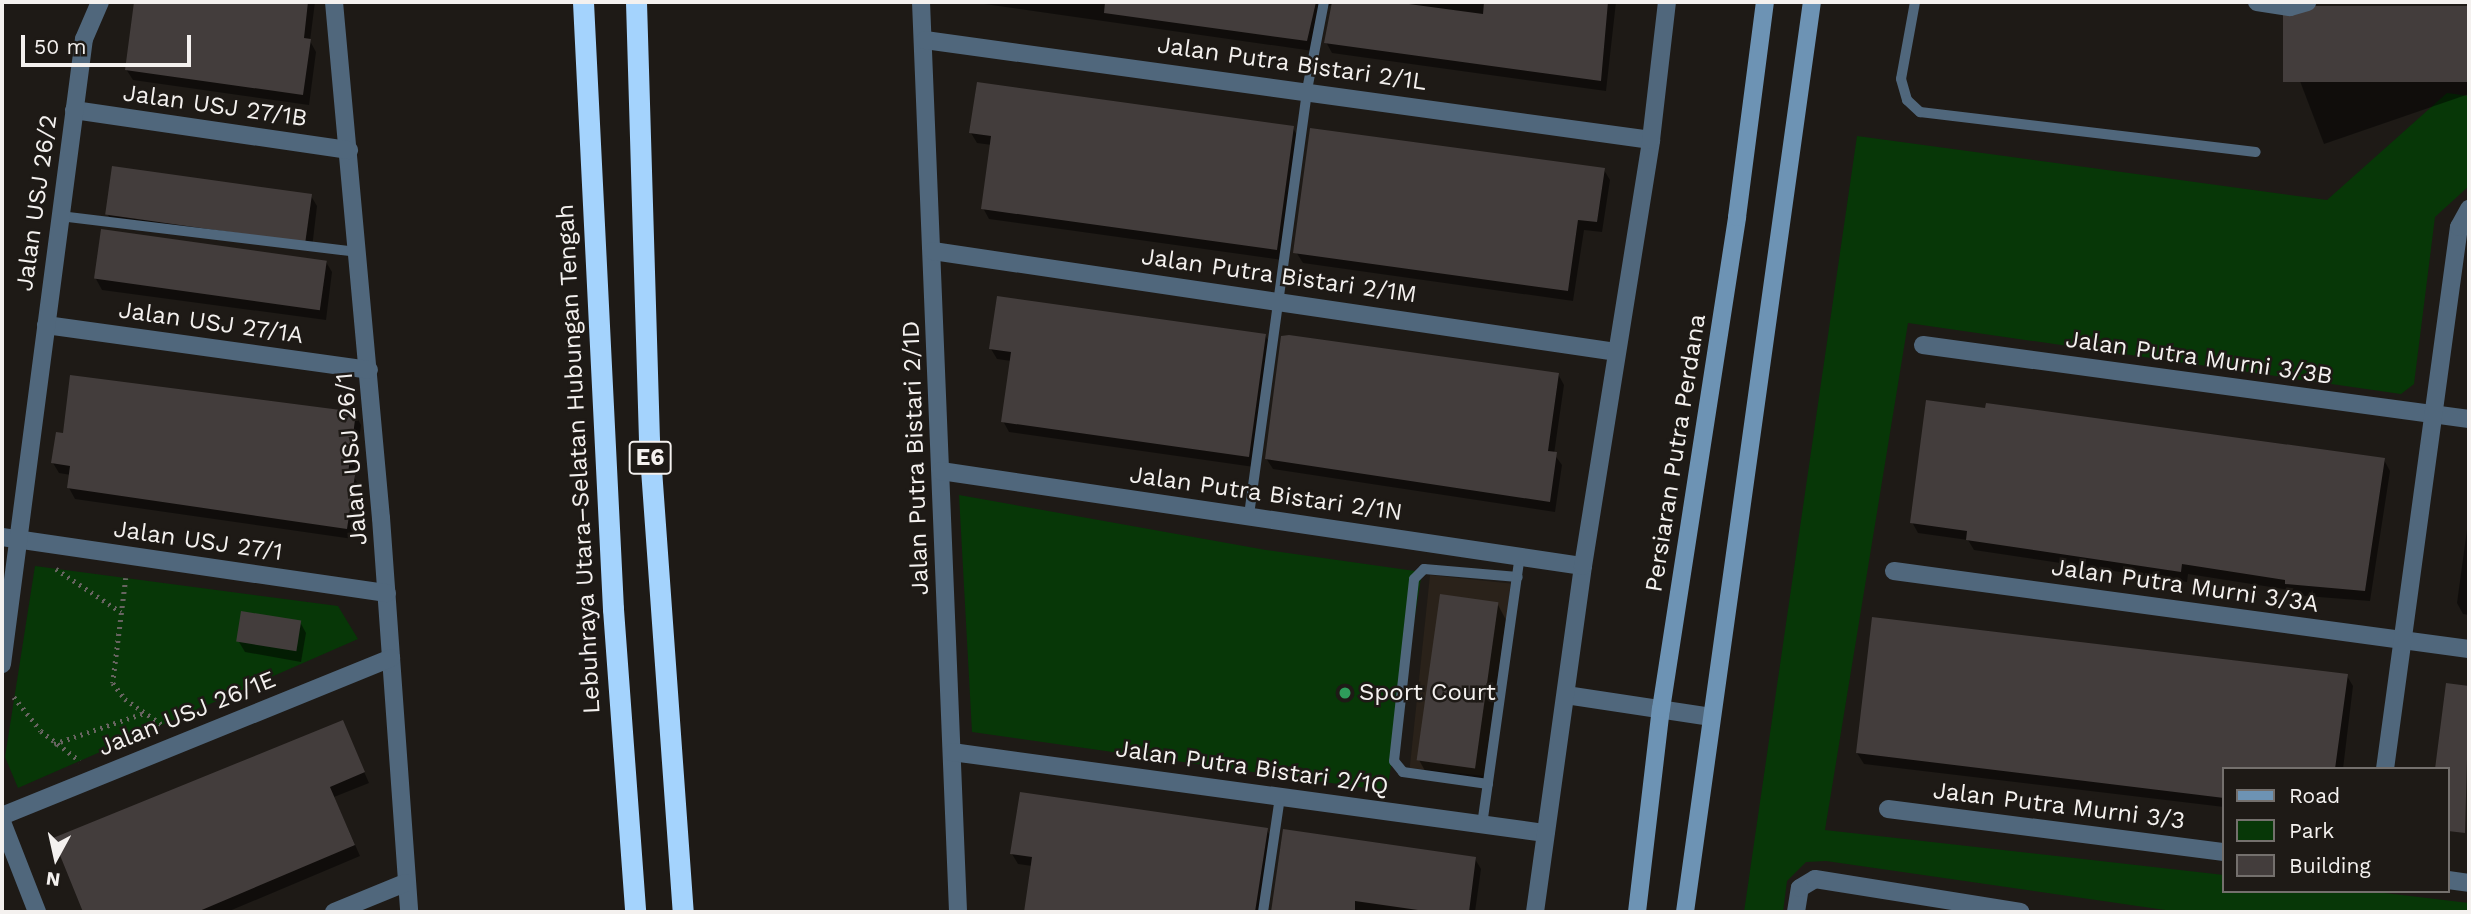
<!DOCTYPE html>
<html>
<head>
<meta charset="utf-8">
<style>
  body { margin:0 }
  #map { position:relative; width:2471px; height:914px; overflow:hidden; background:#1e1a16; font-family:"Work Sans",sans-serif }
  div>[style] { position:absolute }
  .built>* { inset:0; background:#2a221a; transform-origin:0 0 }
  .green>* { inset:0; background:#073707 }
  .shadow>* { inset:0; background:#0007; transform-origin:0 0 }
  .building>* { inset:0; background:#433d3c; transform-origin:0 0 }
  .path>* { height:4.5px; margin-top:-2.25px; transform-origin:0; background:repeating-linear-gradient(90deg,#686461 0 2px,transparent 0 7px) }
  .service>* { height:10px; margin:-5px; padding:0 5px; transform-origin:5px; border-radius:5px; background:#50677c }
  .minor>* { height:18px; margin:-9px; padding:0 9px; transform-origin:9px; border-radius:9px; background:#50677c }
  .secondary>* { height:18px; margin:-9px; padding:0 9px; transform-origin:9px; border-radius:9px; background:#6d93b4 }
  .motorway>* { height:21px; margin:-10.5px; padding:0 10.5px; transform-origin:10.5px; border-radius:10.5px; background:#a4d3fd }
  .dots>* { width:19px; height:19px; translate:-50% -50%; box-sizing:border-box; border:4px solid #1e1a16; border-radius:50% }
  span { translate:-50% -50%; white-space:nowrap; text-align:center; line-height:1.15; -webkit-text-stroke:5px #1e1a16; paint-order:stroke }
  .shield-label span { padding:2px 5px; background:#1e1a16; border:2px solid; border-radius:5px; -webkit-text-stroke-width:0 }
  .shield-label { font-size:23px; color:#f4f1ef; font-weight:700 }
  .street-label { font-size:24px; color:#f4f1ef }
  .poi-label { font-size:24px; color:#f4f1ef }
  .left { translate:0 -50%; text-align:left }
  .frame { position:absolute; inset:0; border:4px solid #f4f1ef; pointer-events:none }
  .legend { position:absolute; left:2222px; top:767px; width:228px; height:126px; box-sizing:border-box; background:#1e1a16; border:2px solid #74706d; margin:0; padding:9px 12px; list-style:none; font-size:21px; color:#f4f1ef }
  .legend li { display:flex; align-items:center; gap:14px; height:35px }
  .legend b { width:35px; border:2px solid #74706d }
  .north { position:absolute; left:21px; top:823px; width:70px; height:70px; -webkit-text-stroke:5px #1e1a16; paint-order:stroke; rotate:188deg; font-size:19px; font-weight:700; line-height:28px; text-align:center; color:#f4f1ef }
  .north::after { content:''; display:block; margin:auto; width:24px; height:32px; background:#f4f1ef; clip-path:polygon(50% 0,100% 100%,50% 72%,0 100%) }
  .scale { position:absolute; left:21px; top:35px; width:170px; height:32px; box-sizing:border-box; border:4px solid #f4f1ef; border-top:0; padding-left:9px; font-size:21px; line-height:24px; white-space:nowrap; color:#f4f1ef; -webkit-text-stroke:5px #1e1a16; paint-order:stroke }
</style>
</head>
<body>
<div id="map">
  <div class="built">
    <div style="left:1430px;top:575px;width:81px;height:194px;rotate:6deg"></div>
  </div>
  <div class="green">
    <div style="clip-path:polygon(2447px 93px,2469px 96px,2469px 186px,2435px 217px,2414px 384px,2401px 394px,1908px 323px,1825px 830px,2224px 875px,2224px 891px,2368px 891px,2469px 903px,2469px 912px,2179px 912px,1826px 861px,1806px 862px,1787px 881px,1783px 912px,1744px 912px,1857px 136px,2327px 200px)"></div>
    <div style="clip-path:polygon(959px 495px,1266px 550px,1422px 572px,1387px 791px,972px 732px)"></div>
    <div style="clip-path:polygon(35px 566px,338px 606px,358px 639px,18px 788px,5px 757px)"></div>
  </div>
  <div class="shadow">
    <div style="clip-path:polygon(135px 2px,315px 2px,310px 41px,316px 52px,309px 105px,133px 80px,126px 69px)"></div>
    <div style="clip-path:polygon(970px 2px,1616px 2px,1606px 91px,1332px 53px,1326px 42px,1334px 3px,1322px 11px,1313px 51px)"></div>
    <div style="clip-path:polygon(2469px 8px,2469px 94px,2324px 144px,2295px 68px)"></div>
    <div style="clip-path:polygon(1293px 128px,1299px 139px,1283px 260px,989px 219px,983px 208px,992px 145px,977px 143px,971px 133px)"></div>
    <div style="clip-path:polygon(1604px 170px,1610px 180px,1602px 232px,1584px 230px,1573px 301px,1303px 263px,1296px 252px)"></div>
    <div style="clip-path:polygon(311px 196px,317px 206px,312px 248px,113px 224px,107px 213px)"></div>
    <div style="clip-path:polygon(326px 262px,332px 272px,326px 320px,102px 290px,96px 279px)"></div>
    <div style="clip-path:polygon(1265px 335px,1271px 346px,1254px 467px,1009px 432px,1003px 421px,1011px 361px,997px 359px,991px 349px)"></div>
    <div style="clip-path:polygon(1558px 374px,1564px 385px,1554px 454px,1562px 465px,1555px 512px,1273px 469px,1266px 458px)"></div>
    <div style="clip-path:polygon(355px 414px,361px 425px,354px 477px,360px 487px,353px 539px,75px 499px,69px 488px,71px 475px,59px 473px,53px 463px)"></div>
    <div style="clip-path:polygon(2384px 460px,2390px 471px,2370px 601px,2293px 595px,2290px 590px,2188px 574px,2187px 582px,1974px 550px,1968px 540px,1918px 533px,1912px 522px)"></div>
    <div style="clip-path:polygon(2469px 515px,2469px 615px,2463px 614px,2457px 603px)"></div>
    <div style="clip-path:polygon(1497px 603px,1506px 620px,1483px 784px,1428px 776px,1419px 760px)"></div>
    <div style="clip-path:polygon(300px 622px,306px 633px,301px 662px,245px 652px,239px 642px)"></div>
    <div style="clip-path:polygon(2347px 676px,2353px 686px,2343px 769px,2224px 769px,2224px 807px,1864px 764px,1857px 753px)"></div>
    <div style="left:2448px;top:685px;width:21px;height:158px;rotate:8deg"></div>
    <div style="clip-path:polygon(342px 722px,369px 783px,334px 797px,360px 856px,227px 912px,85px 912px,55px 839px)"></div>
    <div style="clip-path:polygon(1266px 829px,1273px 840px,1262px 912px,1026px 912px,1032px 866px,1018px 864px,1012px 854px)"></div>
    <div style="clip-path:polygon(1285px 831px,1475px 859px,1481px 869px,1475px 912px,1273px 912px)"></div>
  </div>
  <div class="building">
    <div style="clip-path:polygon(134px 2px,308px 2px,304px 38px,311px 39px,303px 95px,125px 70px)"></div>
    <div style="clip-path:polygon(1105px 2px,1316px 2px,1307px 41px,1104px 13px)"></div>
    <div style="clip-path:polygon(1332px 2px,1394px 2px,1483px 14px,1484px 2px,1608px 2px,1601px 81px,1324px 43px)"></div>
    <div style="left:2469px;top:6px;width:76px;height:186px;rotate:90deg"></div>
    <div style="clip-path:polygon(977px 82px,1294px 126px,1277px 250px,981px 209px,991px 136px,969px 133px)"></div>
    <div style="clip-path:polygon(1310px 128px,1605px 168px,1597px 222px,1578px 220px,1568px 291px,1293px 253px)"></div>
    <div style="left:112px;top:166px;width:202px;height:49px;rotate:8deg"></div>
    <div style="left:101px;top:229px;width:228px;height:50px;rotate:8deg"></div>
    <div style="clip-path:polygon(997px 296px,1266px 334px,1249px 457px,1001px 422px,1011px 352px,989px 349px)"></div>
    <div style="clip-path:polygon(1289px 335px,1559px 373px,1548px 451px,1557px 452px,1550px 502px,1265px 459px,1281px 336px)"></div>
    <div style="clip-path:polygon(70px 375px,356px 412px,348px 474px,355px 475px,347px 529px,67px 488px,70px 466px,51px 463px,56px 432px,63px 433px)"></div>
    <div style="clip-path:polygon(1926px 400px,1985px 408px,1986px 403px,2385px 458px,2365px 591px,2285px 584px,2285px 580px,2182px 564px,2181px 572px,1966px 540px,1967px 531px,1910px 523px)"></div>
    <div style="left:1440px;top:594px;width:59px;height:168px;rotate:8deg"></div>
    <div style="left:241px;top:611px;width:61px;height:31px;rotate:9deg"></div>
    <div style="clip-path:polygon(1872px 617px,2348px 674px,2335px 769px,2224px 769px,2224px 798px,1856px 753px)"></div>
    <div style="clip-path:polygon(2446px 683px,2469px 686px,2465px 833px,2448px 831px,2448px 769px,2435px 769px)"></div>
    <div style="clip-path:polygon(343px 720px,365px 772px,330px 787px,355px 845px,197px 912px,83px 912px,53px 838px)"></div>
    <div style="clip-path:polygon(1020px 792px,1268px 828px,1255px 912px,1024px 912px,1032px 857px,1010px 854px)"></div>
    <div style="clip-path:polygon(1283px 829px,1476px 857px,1469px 912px,1432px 912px,1355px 901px,1355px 912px,1271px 912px)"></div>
  </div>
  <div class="path">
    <div style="left:56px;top:569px;width:78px;rotate:33.5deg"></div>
    <div style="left:126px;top:578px;width:106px;rotate:97.1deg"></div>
    <div style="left:113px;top:683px;width:20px;rotate:53deg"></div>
    <div style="left:125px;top:699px;width:46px;rotate:34.4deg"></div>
    <div style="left:14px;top:697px;width:43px;rotate:51.5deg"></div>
    <div style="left:41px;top:731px;width:49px;rotate:37.6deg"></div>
    <div style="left:54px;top:744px;width:95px;rotate:-19deg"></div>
  </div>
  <div class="service">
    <div style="left:1915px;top:2px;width:78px;rotate:100.3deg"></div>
    <div style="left:1901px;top:79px;width:22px;rotate:74deg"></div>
    <div style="left:1907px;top:100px;width:18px;rotate:43deg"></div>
    <div style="left:1920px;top:112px;width:338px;rotate:6.8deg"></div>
    <div style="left:60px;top:216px;width:301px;rotate:6.9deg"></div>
    <div style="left:1249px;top:515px;width:429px;rotate:-82.2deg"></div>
    <div style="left:1307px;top:90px;width:90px;rotate:-79.1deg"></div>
    <div style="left:1488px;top:784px;width:86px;rotate:-172deg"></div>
    <div style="left:1403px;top:772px;width:14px;rotate:-129deg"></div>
    <div style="left:1394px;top:761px;width:183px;rotate:-83.7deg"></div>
    <div style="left:1414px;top:579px;width:14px;rotate:-45deg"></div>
    <div style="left:1424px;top:569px;width:94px;rotate:4.9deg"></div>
    <div style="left:1482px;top:825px;width:272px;rotate:-82deg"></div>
    <div style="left:1263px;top:912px;width:116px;rotate:-81.6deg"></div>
  </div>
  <div class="minor">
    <div style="left:334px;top:2px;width:518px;rotate:84.8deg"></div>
    <div style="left:381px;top:518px;width:395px;rotate:85.9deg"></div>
    <div style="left:921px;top:2px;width:911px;rotate:87.67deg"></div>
    <div style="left:2257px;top:2px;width:33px;rotate:9deg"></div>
    <div style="left:2290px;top:7px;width:18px;rotate:-16deg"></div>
    <div style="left:925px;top:40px;width:733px;rotate:7.84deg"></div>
    <div style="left:74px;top:110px;width:278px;rotate:8.3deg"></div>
    <div style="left:933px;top:251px;width:690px;rotate:8.41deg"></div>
    <div style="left:46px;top:325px;width:326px;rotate:7.9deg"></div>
    <div style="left:1923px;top:345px;width:551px;rotate:7.72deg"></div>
    <div style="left:941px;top:471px;width:649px;rotate:8.42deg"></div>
    <div style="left:2px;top:537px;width:389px;rotate:8.3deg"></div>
    <div style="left:1894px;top:571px;width:580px;rotate:7.73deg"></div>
    <div style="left:2px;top:664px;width:630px;rotate:-82.53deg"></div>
    <div style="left:84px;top:39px;width:40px;rotate:-66.6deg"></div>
    <div style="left:1566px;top:695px;width:147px;rotate:8.6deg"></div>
    <div style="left:952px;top:752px;width:599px;rotate:7.78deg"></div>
    <div style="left:2385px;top:769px;width:547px;rotate:-82.23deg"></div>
    <div style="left:2459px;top:227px;width:21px;rotate:-61deg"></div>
    <div style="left:1888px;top:809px;width:339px;rotate:7.3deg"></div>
    <div style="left:2px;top:816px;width:420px;rotate:-22.1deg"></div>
    <div style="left:2px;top:822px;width:97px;rotate:68.7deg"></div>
    <div style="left:2448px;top:880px;width:21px;rotate:8deg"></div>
    <div style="left:334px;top:912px;width:77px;rotate:-22.2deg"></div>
    <div style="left:1535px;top:912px;width:349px;rotate:-82.1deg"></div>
    <div style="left:1583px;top:566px;width:431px;rotate:-80.9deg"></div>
    <div style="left:1651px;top:140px;width:139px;rotate:-83.4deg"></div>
    <div style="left:1796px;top:912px;width:24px;rotate:-81deg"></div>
    <div style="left:1800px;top:888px;width:17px;rotate:-31deg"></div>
    <div style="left:1815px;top:879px;width:208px;rotate:9.1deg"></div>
  </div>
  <div class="secondary">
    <div style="left:1637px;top:912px;width:204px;rotate:-83.3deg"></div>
    <div style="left:1661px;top:709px;width:498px;rotate:-81.2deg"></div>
    <div style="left:1737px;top:217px;width:217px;rotate:-82.6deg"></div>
    <div style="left:1685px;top:912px;width:919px;rotate:-82.06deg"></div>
  </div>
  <div class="motorway">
    <div style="left:583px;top:2px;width:608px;rotate:87.17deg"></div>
    <div style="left:613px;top:609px;width:304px;rotate:85.8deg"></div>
    <div style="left:636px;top:2px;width:439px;rotate:88.3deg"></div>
    <div style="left:649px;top:441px;width:472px;rotate:85.9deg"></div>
  </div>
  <div class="dots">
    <div style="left:1345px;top:693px;background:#2e9e5b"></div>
  </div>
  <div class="shield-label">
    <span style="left:650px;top:458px">E6</span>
  </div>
  <div class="street-label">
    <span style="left:1292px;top:64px;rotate:8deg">Jalan Putra Bistari 2/1L</span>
    <span style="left:215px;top:106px;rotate:8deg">Jalan USJ 27/1B</span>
    <span style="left:37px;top:203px;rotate:-82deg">Jalan USJ 26/2</span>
    <span style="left:1279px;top:276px;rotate:8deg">Jalan Putra Bistari 2/1M</span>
    <span style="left:211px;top:323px;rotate:8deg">Jalan USJ 27/1A</span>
    <span style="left:2199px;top:358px;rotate:8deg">Jalan Putra Murni 3/3B</span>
    <span style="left:1676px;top:453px;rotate:-81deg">Persiaran Putra Perdana</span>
    <span style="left:916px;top:458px;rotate:-92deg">Jalan Putra Bistari 2/1D</span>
    <span style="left:352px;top:459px;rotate:-95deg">Jalan USJ 26/1</span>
    <span style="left:579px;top:459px;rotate:-93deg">Lebuhraya Utara–Selatan Hubungan Tengah</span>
    <span style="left:1266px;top:494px;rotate:8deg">Jalan Putra Bistari 2/1N</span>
    <span style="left:198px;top:541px;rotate:8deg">Jalan USJ 27/1</span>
    <span style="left:2185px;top:586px;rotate:8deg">Jalan Putra Murni 3/3A</span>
    <span style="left:187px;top:714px;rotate:-22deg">Jalan USJ 26/1E</span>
    <span style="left:1252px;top:768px;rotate:8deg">Jalan Putra Bistari 2/1Q</span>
    <span style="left:2059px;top:806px;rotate:7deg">Jalan Putra Murni 3/3</span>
  </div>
  <div class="poi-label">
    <span class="left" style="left:1359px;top:693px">Sport Court</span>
  </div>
  <div class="frame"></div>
  <ul class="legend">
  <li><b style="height:9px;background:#6d93b4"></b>Road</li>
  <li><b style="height:19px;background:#073707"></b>Park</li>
  <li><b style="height:19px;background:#433d3c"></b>Building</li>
  </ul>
  <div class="north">N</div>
  <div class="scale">50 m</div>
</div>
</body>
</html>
